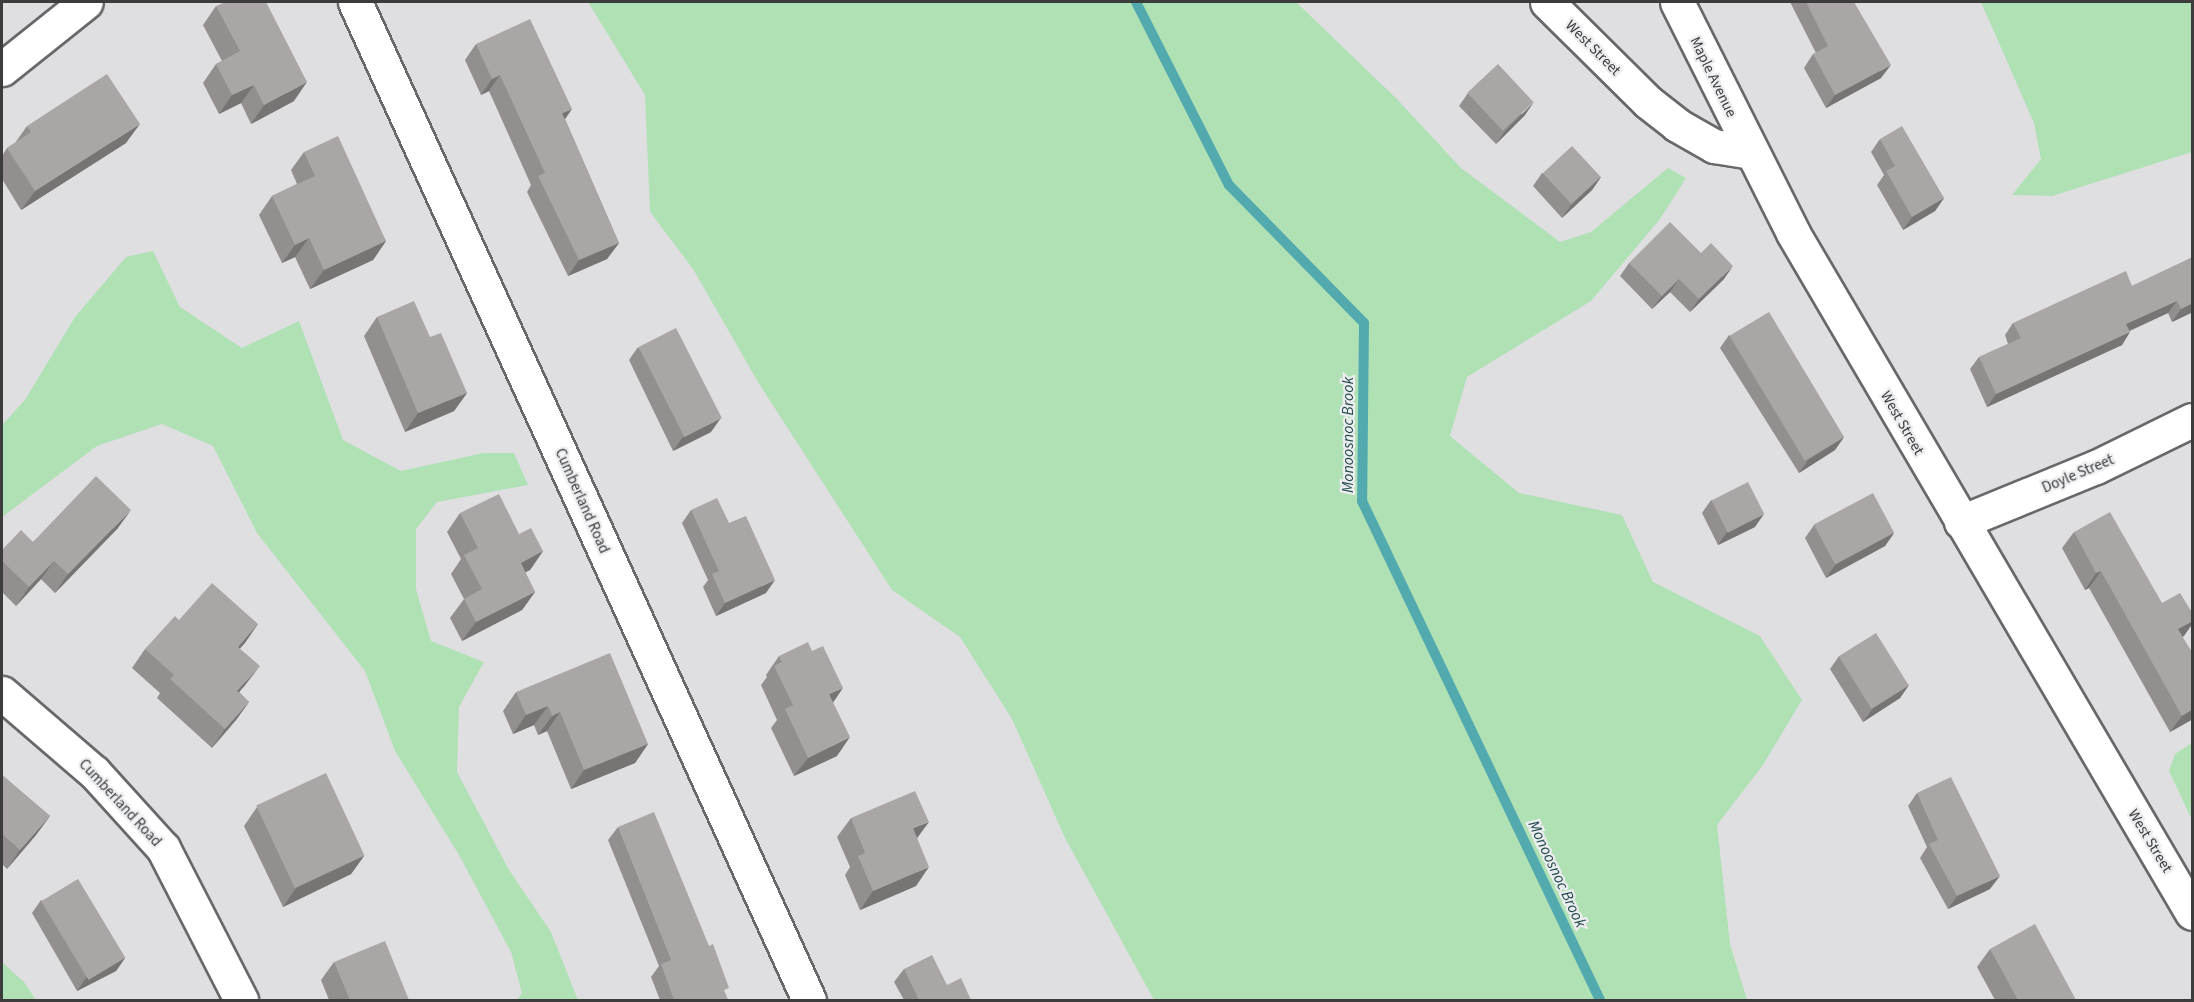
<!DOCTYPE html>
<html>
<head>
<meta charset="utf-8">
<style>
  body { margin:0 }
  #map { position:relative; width:2194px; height:1002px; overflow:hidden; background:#dfdfe2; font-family:"Source Sans 3",sans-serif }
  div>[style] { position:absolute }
  .green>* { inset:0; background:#b0e1b4 }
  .stream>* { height:10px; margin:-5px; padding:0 5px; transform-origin:5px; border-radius:5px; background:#53aaae }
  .roads { filter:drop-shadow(2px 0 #67686a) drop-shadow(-2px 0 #67686a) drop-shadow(0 2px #67686a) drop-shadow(0 -2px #67686a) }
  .minor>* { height:33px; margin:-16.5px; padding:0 16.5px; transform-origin:16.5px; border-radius:16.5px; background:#fff }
  .tertiary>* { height:33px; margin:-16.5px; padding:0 16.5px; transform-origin:16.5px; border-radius:16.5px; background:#fff }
  .secondary>* { height:33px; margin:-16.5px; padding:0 16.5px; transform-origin:16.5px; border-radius:16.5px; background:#fff }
  .wall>* { inset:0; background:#928f8e }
  .shaded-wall>* { inset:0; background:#777474 }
  .building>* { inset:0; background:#aaa6a5; transform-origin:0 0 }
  span { translate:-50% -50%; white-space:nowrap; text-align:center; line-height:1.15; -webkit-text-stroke:4.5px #ecedef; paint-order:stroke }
  .street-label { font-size:15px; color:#3c3c3d }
  .water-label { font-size:16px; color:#234b4d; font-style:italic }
  .frame { position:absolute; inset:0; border:3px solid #3c3c3d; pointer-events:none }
</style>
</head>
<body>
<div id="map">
  <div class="green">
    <div style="clip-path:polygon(588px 2px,1296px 2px,1397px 99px,1461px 168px,1560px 242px,1591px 232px,1668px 168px,1686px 178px,1660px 219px,1591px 301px,1467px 377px,1450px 436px,1519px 493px,1622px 515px,1653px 582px,1760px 636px,1802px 700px,1763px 765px,1717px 825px,1730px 944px,1747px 1000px,1154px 1000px,1065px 838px,1012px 719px,960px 637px,892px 590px,758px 382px,693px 269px,650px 212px,645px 95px)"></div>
    <div style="clip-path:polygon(1981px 2px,2192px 2px,2192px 152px,2052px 196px,2012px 195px,2041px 159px,2034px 123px)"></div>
    <div style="clip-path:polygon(153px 251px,180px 307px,242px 348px,299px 321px,343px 440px,401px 471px,483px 453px,514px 453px,528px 485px,437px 502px,416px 529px,416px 589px,431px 641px,484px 662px,459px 707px,457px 772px,509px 870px,551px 932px,578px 1000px,517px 1000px,522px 993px,511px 952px,459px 855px,395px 751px,365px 671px,257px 533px,213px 446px,162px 424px,97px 446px,2px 517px,2px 425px,25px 400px,75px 317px,126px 257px)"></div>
    <div style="clip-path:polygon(2192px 743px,2192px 820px,2169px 771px,2175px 754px)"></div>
    <div style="clip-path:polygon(2px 962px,24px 982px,36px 1000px,2px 1000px)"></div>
  </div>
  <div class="stream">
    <div style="left:1136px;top:2px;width:205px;rotate:63.1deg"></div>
    <div style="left:1229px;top:185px;width:193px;rotate:45.6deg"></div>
    <div style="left:1364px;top:323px;width:178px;rotate:90.6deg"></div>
    <div style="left:1362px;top:501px;width:553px;rotate:64.5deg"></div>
  </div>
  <div class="roads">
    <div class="minor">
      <div style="left:355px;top:2px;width:1096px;rotate:65.54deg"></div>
      <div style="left:1547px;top:2px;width:142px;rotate:44.7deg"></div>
      <div style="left:1648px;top:102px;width:37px;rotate:38deg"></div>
      <div style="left:1677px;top:125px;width:43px;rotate:29.6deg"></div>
      <div style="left:1714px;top:146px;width:36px;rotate:9deg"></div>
      <div style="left:2px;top:69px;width:107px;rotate:-38.6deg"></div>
      <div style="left:2px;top:693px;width:121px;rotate:40.7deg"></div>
      <div style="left:94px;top:772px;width:103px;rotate:47.8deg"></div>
      <div style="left:163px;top:848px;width:171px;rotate:62.8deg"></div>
    </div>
    <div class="tertiary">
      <div style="left:1961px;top:522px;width:146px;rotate:-22.2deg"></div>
      <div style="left:2096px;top:467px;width:107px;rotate:-26.1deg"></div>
    </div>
    <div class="secondary">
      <div style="left:1677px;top:2px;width:258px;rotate:63.3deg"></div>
      <div style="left:1793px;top:233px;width:788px;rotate:59.6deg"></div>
    </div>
  </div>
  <div class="wall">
    <div style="clip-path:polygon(1790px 2px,1854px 2px,1881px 78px,1826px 108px,1804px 68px,1813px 54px,1816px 53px)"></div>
    <div style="clip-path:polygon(216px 6px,294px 101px,251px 124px,241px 103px,219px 114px,203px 83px,216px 64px,222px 61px,203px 25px)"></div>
    <div style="clip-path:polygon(476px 44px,565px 119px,619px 243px,607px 259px,568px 276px,527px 192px,531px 185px,489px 91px,481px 95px,465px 60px)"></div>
    <div style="clip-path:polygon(1468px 93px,1525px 115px,1496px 144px,1459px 106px)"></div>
    <div style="clip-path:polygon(27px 126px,126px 143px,21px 210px,2px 179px,2px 156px,7px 148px,15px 143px)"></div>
    <div style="clip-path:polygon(1880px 139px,1944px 198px,1935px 211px,1903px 230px,1877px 185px,1884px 175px,1871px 152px)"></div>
    <div style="clip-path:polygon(304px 152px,386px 241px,373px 260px,310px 289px,295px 257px,282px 263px,259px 215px,272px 196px,297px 184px,291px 170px)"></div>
    <div style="clip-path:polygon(1542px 173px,1601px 177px,1592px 190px,1562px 218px,1533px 186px)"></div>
    <div style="clip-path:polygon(1701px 253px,1724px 279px,1690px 312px,1670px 292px,1652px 309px,1620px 276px,1629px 263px)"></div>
    <div style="clip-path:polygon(2193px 257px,2193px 312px,2172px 322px,2168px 313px,2130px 331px,2122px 345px,1987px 407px,1970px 369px,1979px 357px,2008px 344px,2005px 335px,2013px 323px,2132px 286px)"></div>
    <div style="clip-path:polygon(377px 317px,430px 337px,467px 393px,454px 411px,405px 432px,364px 336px)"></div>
    <div style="clip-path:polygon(1729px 335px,1844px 437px,1835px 450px,1799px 473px,1720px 348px)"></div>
    <div style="clip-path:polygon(638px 347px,711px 432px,673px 451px,629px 360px)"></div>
    <div style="clip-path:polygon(1711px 500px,1755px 527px,1718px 545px,1702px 513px)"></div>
    <div style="clip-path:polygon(691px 510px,729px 523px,766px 593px,716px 616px,703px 587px,708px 580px,682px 523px)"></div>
    <div style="clip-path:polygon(460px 513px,519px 534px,543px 551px,530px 570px,525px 572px,535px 592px,522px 610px,462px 641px,450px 618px,464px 599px,451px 574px,461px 559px,447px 532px)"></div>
    <div style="clip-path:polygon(1814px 525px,1894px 533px,1885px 546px,1826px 578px,1805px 538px)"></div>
    <div style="clip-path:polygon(118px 528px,55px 593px,41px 579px,16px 606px,2px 592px,2px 550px,33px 542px)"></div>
    <div style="clip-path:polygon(2074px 532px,2162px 603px,2193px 614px,2193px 623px,2182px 637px,2193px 654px,2193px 719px,2170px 732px,2089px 588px,2085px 590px,2062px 548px)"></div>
    <div style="clip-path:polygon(179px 620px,258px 624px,240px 648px,246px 684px,239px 692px,249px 702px,236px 720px,212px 748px,157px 698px,160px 693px,132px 668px,145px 649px)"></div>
    <div style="clip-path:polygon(779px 656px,837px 756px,794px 776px,771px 728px,777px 720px,761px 685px,767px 677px,766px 675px)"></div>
    <div style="clip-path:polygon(1839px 656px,1909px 685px,1900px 698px,1863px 722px,1830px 669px)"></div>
    <div style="clip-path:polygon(516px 692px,648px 744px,635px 763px,571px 789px,547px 731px,538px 735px,534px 725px,513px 734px,503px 711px)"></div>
    <div style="clip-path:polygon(2px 775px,50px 816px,36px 835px,7px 869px,2px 864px)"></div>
    <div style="clip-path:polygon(1917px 793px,1990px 889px,1948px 909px,1920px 858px,1927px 847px,1908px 806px)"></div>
    <div style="clip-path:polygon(257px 807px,364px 856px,351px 874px,283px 907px,244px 826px)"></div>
    <div style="clip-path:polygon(851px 818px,917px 838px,916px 886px,860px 910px,845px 875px,850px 867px,837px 837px)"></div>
    <div style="clip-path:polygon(618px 827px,725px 994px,728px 1000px,660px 1000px,651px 977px,659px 966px,608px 840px)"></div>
    <div style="clip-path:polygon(41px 900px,125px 958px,116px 971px,77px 991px,32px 913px)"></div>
    <div style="clip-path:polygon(1990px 949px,2076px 1000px,1995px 1000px,1977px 967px)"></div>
    <div style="clip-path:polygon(334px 962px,409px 1000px,329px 1000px,321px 980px)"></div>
    <div style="clip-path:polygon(904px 969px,947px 985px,971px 1000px,904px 1000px,894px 982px)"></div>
  </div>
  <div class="shaded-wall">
    <div style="clip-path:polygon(1891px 65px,1881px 78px,1826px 108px,1835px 95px)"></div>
    <div style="clip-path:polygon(500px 75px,489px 91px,481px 95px,492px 79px)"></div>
    <div style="clip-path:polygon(307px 82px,294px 101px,251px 124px,264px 105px)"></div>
    <div style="clip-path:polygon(254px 85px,241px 103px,219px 114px,232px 95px)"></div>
    <div style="clip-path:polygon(1534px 102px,1525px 115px,1496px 144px,1505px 131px)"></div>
    <div style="clip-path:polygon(572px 109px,561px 125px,562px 113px)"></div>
    <div style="clip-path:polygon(140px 124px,126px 143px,21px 210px,35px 191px)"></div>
    <div style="clip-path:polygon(1601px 177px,1592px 190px,1562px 218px,1571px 205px)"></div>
    <div style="clip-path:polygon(1944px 198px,1935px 211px,1903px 230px,1912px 217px)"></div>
    <div style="clip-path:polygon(309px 238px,295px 257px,282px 263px,295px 245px)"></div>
    <div style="clip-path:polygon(386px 241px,373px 260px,310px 289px,324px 270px)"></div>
    <div style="clip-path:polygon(619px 243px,607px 259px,568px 276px,579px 260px)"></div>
    <div style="clip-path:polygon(1733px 266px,1724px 279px,1690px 312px,1699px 299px)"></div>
    <div style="clip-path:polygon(1679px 279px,1670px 292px,1652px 309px,1662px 296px)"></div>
    <div style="clip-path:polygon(2177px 301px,2168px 313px,2117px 336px,2126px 324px)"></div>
    <div style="clip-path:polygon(2193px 303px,2193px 312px,2172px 322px,2181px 309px)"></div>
    <div style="clip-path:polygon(2130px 332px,2122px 345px,1987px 407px,1996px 394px)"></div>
    <div style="clip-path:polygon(467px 393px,454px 411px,405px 432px,418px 413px)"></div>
    <div style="clip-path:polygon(721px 418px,711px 432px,673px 451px,682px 438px)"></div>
    <div style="clip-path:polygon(1844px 437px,1835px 450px,1799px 473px,1808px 460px)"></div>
    <div style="clip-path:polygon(131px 510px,118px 528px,55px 593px,68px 574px)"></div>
    <div style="clip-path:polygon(1764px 514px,1755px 527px,1718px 545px,1727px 532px)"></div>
    <div style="clip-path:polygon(1894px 533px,1885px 546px,1826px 578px,1835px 565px)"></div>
    <div style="clip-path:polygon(543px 551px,530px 570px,507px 582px,521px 563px)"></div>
    <div style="clip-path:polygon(54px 561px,41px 579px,16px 606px,29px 587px)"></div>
    <div style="clip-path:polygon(2101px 571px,2089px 588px,2085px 590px,2096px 573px)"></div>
    <div style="clip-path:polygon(775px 580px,766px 593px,716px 616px,725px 603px)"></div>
    <div style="clip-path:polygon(535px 592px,522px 610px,462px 641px,476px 622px)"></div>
    <div style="clip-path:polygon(2193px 621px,2193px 623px,2184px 636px,2166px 646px,2178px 629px)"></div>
    <div style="clip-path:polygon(258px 624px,245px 643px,225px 665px,238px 647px)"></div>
    <div style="clip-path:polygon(260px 666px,246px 684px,224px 710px,237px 691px)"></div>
    <div style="clip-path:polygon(1909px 685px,1900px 698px,1863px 722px,1873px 708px)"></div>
    <div style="clip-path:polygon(843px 688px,830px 707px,829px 694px)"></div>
    <div style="clip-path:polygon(249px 702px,236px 720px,212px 748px,225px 729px)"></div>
    <div style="clip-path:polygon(548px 706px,534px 725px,513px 734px,526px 715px)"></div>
    <div style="clip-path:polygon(2193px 709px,2193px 719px,2170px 732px,2182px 716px)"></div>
    <div style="clip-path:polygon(560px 712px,547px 731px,538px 735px,552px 716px)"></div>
    <div style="clip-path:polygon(850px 737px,837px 756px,794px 776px,808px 758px)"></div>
    <div style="clip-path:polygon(648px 744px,635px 763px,571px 789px,584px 770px)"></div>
    <div style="clip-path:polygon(50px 816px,36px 835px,7px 869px,20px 850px)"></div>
    <div style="clip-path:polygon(929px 822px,915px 841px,913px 828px)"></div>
    <div style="clip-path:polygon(364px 856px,351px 874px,283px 907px,296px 888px)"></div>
    <div style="clip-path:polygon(929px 867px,916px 886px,860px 910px,873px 891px)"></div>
    <div style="clip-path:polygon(2000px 876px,1990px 889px,1948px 909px,1957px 896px)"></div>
    <div style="clip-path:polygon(125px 958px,116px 971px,77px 991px,86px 978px)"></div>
  </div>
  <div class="building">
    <div style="clip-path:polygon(226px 2px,266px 2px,307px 82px,264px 105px,254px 85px,232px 95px,216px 64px,240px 51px,216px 6px)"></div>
    <div style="clip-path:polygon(1806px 2px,1854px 2px,1891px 65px,1835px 95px,1813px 54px,1828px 46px)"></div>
    <div style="clip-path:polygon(530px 19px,572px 109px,562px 113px,619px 243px,579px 260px,538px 176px,545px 173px,500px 75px,492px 79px,476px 44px)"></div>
    <div style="left:1498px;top:64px;width:52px;height:42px;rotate:47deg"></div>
    <div style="clip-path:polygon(107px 74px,140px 124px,35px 191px,7px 148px,31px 132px,27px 126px)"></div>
    <div style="clip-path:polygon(1902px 126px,1944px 198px,1912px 217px,1886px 171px,1895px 166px,1880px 139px)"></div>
    <div style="clip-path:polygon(338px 136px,386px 241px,324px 270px,309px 238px,295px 245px,272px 196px,315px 176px,304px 152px)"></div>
    <div style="left:1572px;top:146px;width:42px;height:40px;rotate:47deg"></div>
    <div style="clip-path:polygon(1670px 222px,1701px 253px,1711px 243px,1733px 266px,1699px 299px,1679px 279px,1662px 296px,1629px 263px)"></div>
    <div style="clip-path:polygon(2193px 257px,2193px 303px,2181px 309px,2177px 301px,2126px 324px,2130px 332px,1996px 394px,1979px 357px,2021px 338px,2013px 323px,2126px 271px,2132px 286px)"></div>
    <div style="clip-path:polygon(414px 301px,430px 337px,441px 333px,467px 393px,418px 413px,377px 317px)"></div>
    <div style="left:1769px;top:312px;width:146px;height:46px;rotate:59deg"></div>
    <div style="left:676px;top:328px;width:101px;height:42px;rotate:63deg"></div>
    <div style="clip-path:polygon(96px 476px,131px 510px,68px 574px,54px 561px,29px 587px,2px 561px,2px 550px,21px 530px,33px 542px)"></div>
    <div style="left:1748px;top:482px;width:36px;height:41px;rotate:63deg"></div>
    <div style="left:1873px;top:493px;width:45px;height:67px;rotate:62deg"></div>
    <div style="clip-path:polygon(499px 494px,519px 534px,531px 528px,543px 551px,521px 563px,535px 592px,476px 622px,464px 599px,482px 589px,464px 555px,478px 548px,460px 513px)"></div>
    <div style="clip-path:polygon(717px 498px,729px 523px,746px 516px,775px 580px,725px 603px,712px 574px,719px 571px,691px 510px)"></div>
    <div style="clip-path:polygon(2110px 512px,2162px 603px,2180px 593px,2193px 614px,2193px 621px,2178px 629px,2193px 654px,2193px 709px,2182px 716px,2101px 571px,2096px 573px,2074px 532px)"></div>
    <div style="clip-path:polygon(212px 583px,258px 624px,238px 647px,260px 666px,237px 691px,249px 702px,225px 729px,170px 679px,174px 675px,145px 649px,175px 616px,179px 620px)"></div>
    <div style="left:1876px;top:633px;width:62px;height:44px;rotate:58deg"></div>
    <div style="clip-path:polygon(808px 642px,812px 651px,823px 646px,843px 688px,829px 694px,850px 737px,808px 758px,785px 709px,793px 705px,774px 666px,782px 662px,779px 656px)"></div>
    <div style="clip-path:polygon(610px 653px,648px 744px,584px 770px,560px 712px,552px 716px,548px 706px,526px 715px,516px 692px)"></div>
    <div style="left:326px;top:773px;width:91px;height:77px;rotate:65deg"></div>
    <div style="clip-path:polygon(2px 775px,50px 816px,20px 850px,2px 834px)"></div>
    <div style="clip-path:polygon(1951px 777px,2000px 876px,1957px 896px,1929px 844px,1938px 840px,1917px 793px)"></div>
    <div style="clip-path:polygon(915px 791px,929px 822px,913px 828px,929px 867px,873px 891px,858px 856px,865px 853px,851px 818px)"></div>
    <div style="clip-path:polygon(654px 812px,709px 946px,713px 944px,729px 988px,724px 990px,728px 1000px,674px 1000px,661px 964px,671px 960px,618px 827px)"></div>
    <div style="left:78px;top:879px;width:92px;height:43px;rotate:59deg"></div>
    <div style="clip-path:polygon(2035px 924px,2076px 1000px,2018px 1000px,1990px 949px)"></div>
    <div style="clip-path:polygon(385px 941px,409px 1000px,350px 1000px,334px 962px)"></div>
    <div style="clip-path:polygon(932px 955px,947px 985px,961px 978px,971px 1000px,919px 1000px,904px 969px)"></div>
  </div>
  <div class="street-label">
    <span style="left:1593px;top:48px;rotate:45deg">West Street</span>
    <span style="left:1713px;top:77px;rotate:64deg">Maple Avenue</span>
    <span style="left:1902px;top:423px;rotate:60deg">West Street</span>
    <span style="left:2078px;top:474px;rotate:-23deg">Doyle Street</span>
    <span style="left:582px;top:501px;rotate:66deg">Cumberland Road</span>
    <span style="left:120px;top:803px;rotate:47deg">Cumberland Road</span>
    <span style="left:2150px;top:841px;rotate:59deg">West Street</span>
  </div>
  <div class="water-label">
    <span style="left:1348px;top:435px;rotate:-90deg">Monoosnoc Brook</span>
    <span style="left:1557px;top:874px;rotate:65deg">Monoosnoc Brook</span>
  </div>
  <div class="frame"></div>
</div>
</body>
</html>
